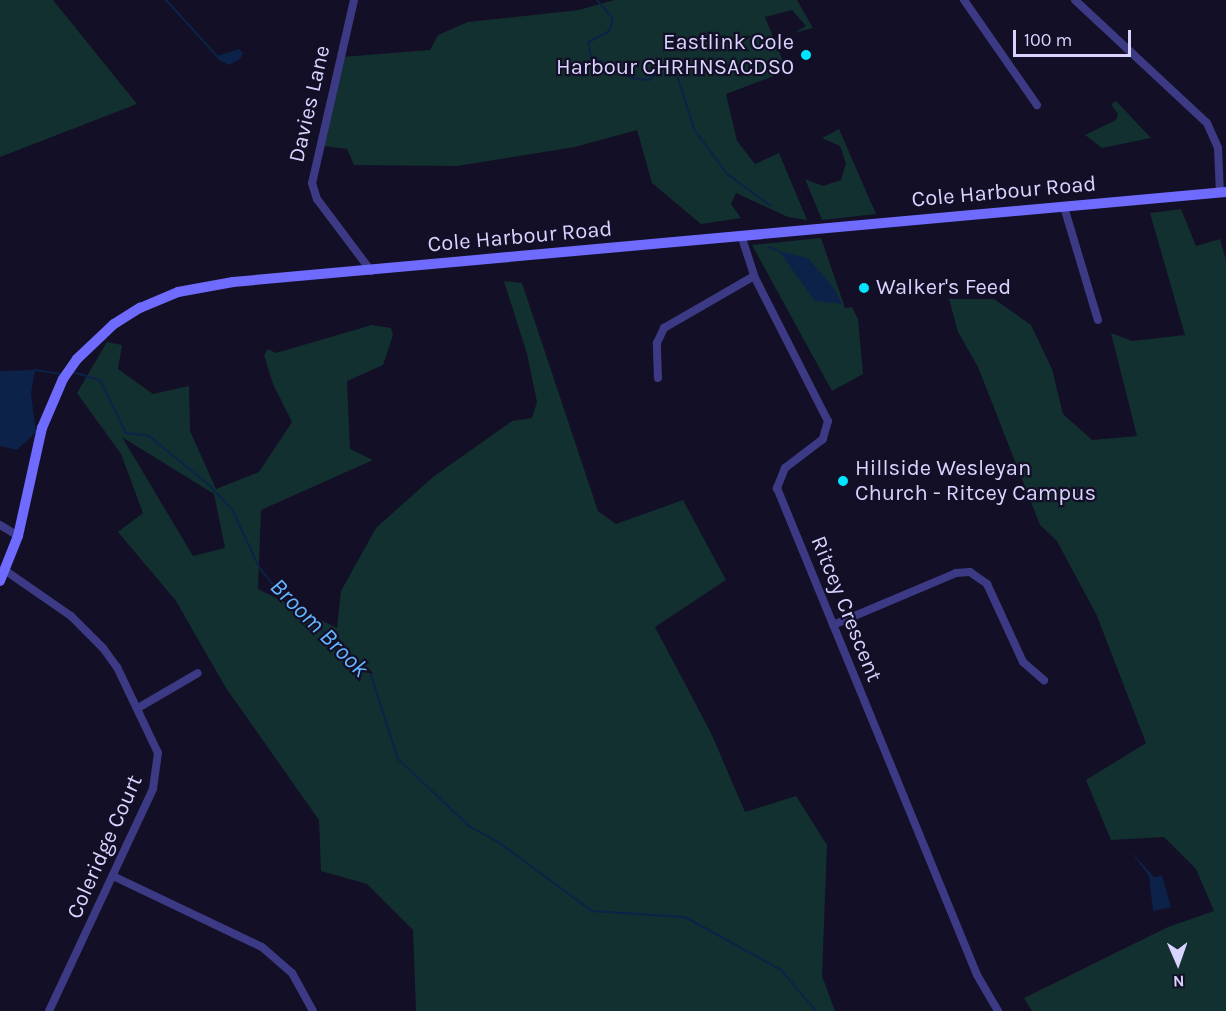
<!DOCTYPE html>
<html>
<head>
<meta charset="utf-8">
<style>
  body { margin:0 }
  #map { position:relative; width:1226px; height:1011px; overflow:hidden; background:#130f26; font-family:Karla,sans-serif }
  div>[style] { position:absolute }
  .green>* { inset:0; background:#12302f }
  .water>* { inset:0; background:#0c2248 }
  .stream>* { height:2px; margin:-1px; padding:0 1px; transform-origin:1px; border-radius:1px; background:#0c2248 }
  .street>* { height:8px; margin:-4px; padding:0 4px; transform-origin:4px; border-radius:4px; background:#3d3a85 }
  .secondary>* { height:10px; margin:-5px; padding:0 5px; transform-origin:5px; border-radius:5px; background:#6f6bff }
  .dots>* { width:16px; height:16px; translate:-50% -50%; box-sizing:border-box; border:3px solid #130f26; border-radius:50% }
  span { translate:-50% -50%; white-space:nowrap; text-align:center; line-height:1.15; -webkit-text-stroke:4.5px #130f26; paint-order:stroke }
  .poi-label { font-size:22px; color:#d9d4ff }
  .right { translate:-100% -50%; text-align:right }
  .left { translate:0 -50%; text-align:left }
  .street-label { font-size:22px; color:#d9d4ff }
  .water-label { font-size:24px; color:#62b6ff; font-style:italic }
  .north { position:absolute; left:1148px; top:933px; width:60px; height:60px; -webkit-text-stroke:4px #130f26; paint-order:stroke; rotate:178deg; font-size:16px; font-weight:700; line-height:24px; text-align:center; color:#d9d4ff }
  .north::after { content:''; display:block; margin:auto; width:21px; height:27px; background:#d9d4ff; clip-path:polygon(50% 0,100% 100%,50% 72%,0 100%) }
  .scale { position:absolute; left:1013px; top:30px; width:118px; height:27px; box-sizing:border-box; border:3px solid #d9d4ff; border-top:0; padding-left:8px; font-size:18px; line-height:21px; white-space:nowrap; color:#d9d4ff; -webkit-text-stroke:4px #130f26; paint-order:stroke }
</style>
</head>
<body>
<div id="map">
  <div class="green">
    <div style="clip-path:polygon(0 0,53px 0,137px 104px,0 157px)"></div>
    <div style="clip-path:polygon(614px 0,797px 0,813px 28px,794px 33px,806px 26px,792px 10px,765px 17px,787px 71px,726px 94px,737px 141px,755px 164px,779px 153px,807px 220px,788px 217px,736px 193px,731px 204px,741px 218px,701px 224px,652px 183px,637px 130px,575px 147px,457px 166px,354px 165px,347px 149px,324px 146px,342px 57px,430px 50px,438px 35px,468px 22px,579px 10px)"></div>
    <div style="clip-path:polygon(1116px 101px,1151px 138px,1102px 148px,1085px 135px,1116px 120px,1118px 114px,1111px 104px)"></div>
    <div style="clip-path:polygon(839px 129px,876px 214px,822px 220px,805px 179px,823px 186px,841px 180px,846px 163px,840px 146px,822px 138px)"></div>
    <div style="clip-path:polygon(1181px 209px,1196px 246px,1220px 239px,1226px 260px,1226px 1011px,1032px 1011px,1024px 998px,1168px 927px,1214px 911px,1196px 869px,1164px 837px,1111px 840px,1086px 780px,1146px 743px,1097px 616px,1057px 541px,1040px 525px,978px 367px,958px 332px,949px 299px,994px 299px,1031px 325px,1052px 369px,1063px 414px,1092px 440px,1137px 436px,1111px 333px,1132px 341px,1185px 335px,1150px 213px)"></div>
    <div style="clip-path:polygon(821px 238px,845px 308px,852px 307px,858px 319px,863px 374px,832px 391px,752px 245px)"></div>
    <div style="clip-path:polygon(evenodd,504px 281px,522px 283px,598px 511px,616px 524px,683px 500px,726px 580px,655px 627px,711px 733px,745px 812px,796px 796px,827px 845px,822px 976px,835px 1011px,416px 1011px,413px 930px,367px 884px,321px 871px,319px 820px,226px 688px,176px 601px,118px 532px,143px 513px,121px 454px,77px 393px,107px 342px,122px 345px,118px 369px,153px 394px,189px 386px,190px 431px,216px 489px,259px 472px,292px 422px,273px 384px,264px 355px,268px 349px,276px 353px,372px 325px,391px 328px,393px 335px,383px 365px,347px 381px,350px 449px,373px 460px,261px 510px,258px 589px,337px 628px,341px 591px,376px 528px,433px 477px,512px 421px,532px 418px,537px 402px,527px 354px,504px 281px,122px 437px,214px 494px,225px 548px,193px 556px,122px 437px)"></div>
  </div>
  <div class="water">
    <div style="clip-path:polygon(239px 49px,243px 53px,240px 59px,229px 65px,217px 59px,217px 56px)"></div>
    <div style="clip-path:polygon(779px 251px,808px 258px,834px 288px,842px 304px,815px 301px)"></div>
    <div style="clip-path:polygon(35px 370px,31px 394px,36px 432px,17px 450px,0 446px,0 371px)"></div>
    <div style="clip-path:polygon(1129px 849px,1154px 877px,1162px 876px,1171px 907px,1153px 911px,1149px 876px)"></div>
  </div>
  <div class="stream">
    <div style="left:166px;top:0;width:76px;rotate:47.7deg"></div>
    <div style="left:597px;top:0;width:23px;rotate:49deg"></div>
    <div style="left:612px;top:17px;width:7px;rotate:90deg"></div>
    <div style="left:612px;top:24px;width:9px;rotate:117deg"></div>
    <div style="left:608px;top:32px;width:22px;rotate:153deg"></div>
    <div style="left:588px;top:42px;width:14px;rotate:78deg"></div>
    <div style="left:591px;top:56px;width:47px;rotate:28.2deg"></div>
    <div style="left:632px;top:78px;width:17px;rotate:7deg"></div>
    <div style="left:649px;top:80px;width:21px;rotate:-39deg"></div>
    <div style="left:665px;top:67px;width:9px;rotate:-6deg"></div>
    <div style="left:674px;top:66px;width:66px;rotate:72.4deg"></div>
    <div style="left:694px;top:129px;width:56px;rotate:53.7deg"></div>
    <div style="left:727px;top:174px;width:54px;rotate:36deg"></div>
    <div style="left:769px;top:247px;width:11px;rotate:22deg"></div>
    <div style="left:35px;top:370px;width:26px;rotate:9deg"></div>
    <div style="left:73px;top:372px;width:28px;rotate:17deg"></div>
    <div style="left:100px;top:380px;width:59px;rotate:63.9deg"></div>
    <div style="left:126px;top:433px;width:23px;rotate:7deg"></div>
    <div style="left:149px;top:436px;width:79px;rotate:39.3deg"></div>
    <div style="left:210px;top:486px;width:34px;rotate:47deg"></div>
    <div style="left:233px;top:511px;width:62px;rotate:65.1deg"></div>
    <div style="left:259px;top:567px;width:37px;rotate:52deg"></div>
    <div style="left:282px;top:596px;width:116px;rotate:40.8deg"></div>
    <div style="left:370px;top:672px;width:91px;rotate:72.2deg"></div>
    <div style="left:398px;top:759px;width:98px;rotate:43.3deg"></div>
    <div style="left:469px;top:826px;width:33px;rotate:29deg"></div>
    <div style="left:498px;top:842px;width:117px;rotate:36.3deg"></div>
    <div style="left:592px;top:911px;width:93px;rotate:3.7deg"></div>
    <div style="left:685px;top:917px;width:110px;rotate:28.9deg"></div>
    <div style="left:781px;top:970px;width:54px;rotate:49.5deg"></div>
  </div>
  <div class="street">
    <div style="left:354px;top:0;width:188px;rotate:102.9deg"></div>
    <div style="left:312px;top:183px;width:17px;rotate:73deg"></div>
    <div style="left:317px;top:199px;width:90px;rotate:53.1deg"></div>
    <div style="left:964px;top:0;width:128px;rotate:55.2deg"></div>
    <div style="left:1075px;top:0;width:180px;rotate:43deg"></div>
    <div style="left:1207px;top:123px;width:27px;rotate:66deg"></div>
    <div style="left:1218px;top:148px;width:45px;rotate:87.5deg"></div>
    <div style="left:1064px;top:207px;width:118px;rotate:73.3deg"></div>
    <div style="left:742px;top:238px;width:40px;rotate:72deg"></div>
    <div style="left:754px;top:276px;width:163px;rotate:63deg"></div>
    <div style="left:828px;top:421px;width:19px;rotate:106deg"></div>
    <div style="left:823px;top:439px;width:48px;rotate:142.7deg"></div>
    <div style="left:785px;top:468px;width:22px;rotate:112deg"></div>
    <div style="left:777px;top:488px;width:526px;rotate:67.67deg"></div>
    <div style="left:977px;top:975px;width:42px;rotate:59.7deg"></div>
    <div style="left:658px;top:378px;width:35px;rotate:-92deg"></div>
    <div style="left:657px;top:343px;width:17px;rotate:-65deg"></div>
    <div style="left:664px;top:328px;width:104px;rotate:-30deg"></div>
    <div style="left:0;top:525px;width:21px;rotate:31deg"></div>
    <div style="left:6px;top:571px;width:79px;rotate:34.7deg"></div>
    <div style="left:71px;top:616px;width:45px;rotate:45deg"></div>
    <div style="left:103px;top:648px;width:24px;rotate:54deg"></div>
    <div style="left:117px;top:667px;width:95px;rotate:64.5deg"></div>
    <div style="left:158px;top:753px;width:36px;rotate:98deg"></div>
    <div style="left:153px;top:789px;width:245px;rotate:115.1deg"></div>
    <div style="left:833px;top:625px;width:134px;rotate:-22.9deg"></div>
    <div style="left:956px;top:573px;width:14px;rotate:-4deg"></div>
    <div style="left:970px;top:572px;width:21px;rotate:35deg"></div>
    <div style="left:987px;top:584px;width:86px;rotate:65.2deg"></div>
    <div style="left:1023px;top:662px;width:28px;rotate:41deg"></div>
    <div style="left:138px;top:708px;width:69px;rotate:-30.3deg"></div>
    <div style="left:113px;top:876px;width:165px;rotate:25.5deg"></div>
    <div style="left:262px;top:947px;width:40px;rotate:41deg"></div>
    <div style="left:292px;top:973px;width:43px;rotate:61.1deg"></div>
  </div>
  <div class="secondary">
    <div style="left:0;top:581px;width:48px;rotate:-68.2deg"></div>
    <div style="left:18px;top:536px;width:111px;rotate:-77.5deg"></div>
    <div style="left:42px;top:428px;width:53px;rotate:-66.8deg"></div>
    <div style="left:63px;top:379px;width:24px;rotate:-55deg"></div>
    <div style="left:77px;top:359px;width:51px;rotate:-43.4deg"></div>
    <div style="left:114px;top:324px;width:31px;rotate:-32deg"></div>
    <div style="left:140px;top:308px;width:41px;rotate:-22.8deg"></div>
    <div style="left:178px;top:292px;width:56px;rotate:-10.3deg"></div>
    <div style="left:233px;top:282px;width:997px;rotate:-5.18deg"></div>
  </div>
  <div class="dots">
    <div style="left:806px;top:55px;background:#00e5ff"></div>
    <div style="left:864px;top:288px;background:#00e5ff"></div>
    <div style="left:843px;top:481px;background:#00e5ff"></div>
  </div>
  <div class="poi-label">
    <span class="right" style="left:794px;top:55px">Eastlink Cole<br>Harbour CHRHNSACDS0</span>
    <span class="left" style="left:876px;top:288px">Walker's Feed</span>
    <span class="left" style="left:855px;top:481px">Hillside Wesleyan<br>Church - Ritcey Campus</span>
  </div>
  <div class="street-label">
    <span style="left:310px;top:104px;rotate:-77deg">Davies Lane</span>
    <span style="left:1004px;top:192px;rotate:-5deg">Cole Harbour Road</span>
    <span style="left:520px;top:237px;rotate:-5deg">Cole Harbour Road</span>
    <span style="left:846px;top:609px;rotate:68deg">Ritcey Crescent</span>
    <span style="left:105px;top:847px;rotate:-66deg">Coleridge Court</span>
  </div>
  <div class="water-label">
    <span style="left:319px;top:628px;rotate:45deg">Broom Brook</span>
  </div>
  <div class="north">N</div>
  <div class="scale">100 m</div>
</div>
</body>
</html>
